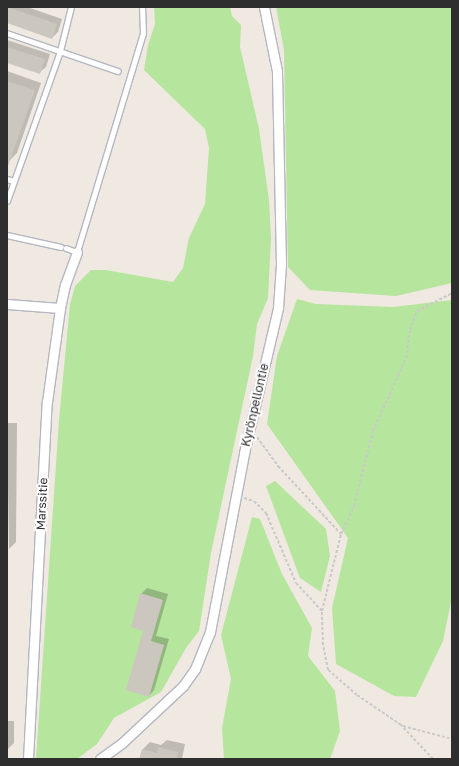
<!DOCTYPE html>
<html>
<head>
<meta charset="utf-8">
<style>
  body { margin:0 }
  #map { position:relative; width:459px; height:766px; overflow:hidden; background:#efe9e1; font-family:"Golos Text",sans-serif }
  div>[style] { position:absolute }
  .green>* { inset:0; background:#b6e59e }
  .shadow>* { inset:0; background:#0003 }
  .building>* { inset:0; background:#cbc7bf }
  .path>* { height:2px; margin-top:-1px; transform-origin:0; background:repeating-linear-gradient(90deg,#c9c9c9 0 3px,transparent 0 5px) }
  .roads { filter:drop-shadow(1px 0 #b4b7c1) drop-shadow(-1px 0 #b4b7c1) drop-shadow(0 1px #b4b7c1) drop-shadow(0 -1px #b4b7c1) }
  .lane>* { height:4.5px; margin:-2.25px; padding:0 2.25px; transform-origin:2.25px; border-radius:2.25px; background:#fff }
  .street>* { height:9px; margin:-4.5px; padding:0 4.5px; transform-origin:4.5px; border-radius:4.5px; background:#fff }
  span { translate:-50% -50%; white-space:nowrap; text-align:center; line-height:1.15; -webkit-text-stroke:4px #fff; paint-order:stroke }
  .street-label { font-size:12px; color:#2e2e2e }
  .frame { position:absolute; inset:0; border:8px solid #2e2e2e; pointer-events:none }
</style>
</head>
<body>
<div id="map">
  <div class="green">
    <div style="clip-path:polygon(154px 7px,230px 7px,232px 16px,241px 25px,240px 47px,259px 129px,269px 200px,271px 238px,268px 298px,257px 324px,253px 356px,211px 553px,199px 631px,186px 648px,161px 692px,114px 718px,97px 744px,77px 759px,36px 759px,59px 420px,70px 304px,75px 286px,91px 270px,106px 270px,173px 282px,183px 268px,189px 238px,205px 204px,209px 148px,205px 129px,144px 70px,148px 45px,155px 24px)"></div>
    <div style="clip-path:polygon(276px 7px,452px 7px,452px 283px,396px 296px,310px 290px,288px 267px,284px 50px)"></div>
    <div style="clip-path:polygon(297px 299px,316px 304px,393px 307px,452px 300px,452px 597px,443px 641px,416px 697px,394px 696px,336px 664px,332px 608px,348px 538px,267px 424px,277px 356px)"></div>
    <div style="clip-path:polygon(275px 481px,326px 529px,330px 556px,321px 592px,300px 578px,266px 486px)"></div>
    <div style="clip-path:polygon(252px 517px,260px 519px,282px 574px,312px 628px,308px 656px,335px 691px,340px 731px,330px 759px,224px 759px,222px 728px,231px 679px,221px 635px)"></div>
  </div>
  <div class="shadow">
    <div style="clip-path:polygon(7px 7px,27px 7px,62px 19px,58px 32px,52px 38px,7px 22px)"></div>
    <div style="clip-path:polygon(7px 40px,50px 54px,46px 67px,40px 72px,7px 62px)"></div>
    <div style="clip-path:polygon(7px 71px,41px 83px,17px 153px,10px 160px,7px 159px)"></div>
    <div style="clip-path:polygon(7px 423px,17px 423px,16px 542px,9px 549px)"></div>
    <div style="clip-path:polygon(147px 588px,168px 594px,156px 636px,169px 639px,154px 690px,149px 696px,141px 594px)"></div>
    <div style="clip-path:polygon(7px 721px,14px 721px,14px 743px,7px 750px)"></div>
    <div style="clip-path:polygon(167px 740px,185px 744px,182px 759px,140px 759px,143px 749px,150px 742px,161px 745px)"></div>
  </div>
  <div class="building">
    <div style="clip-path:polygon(7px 7px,57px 24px,52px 39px,7px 23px)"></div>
    <div style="clip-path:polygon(7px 47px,45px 59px,40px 74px,7px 63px)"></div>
    <div style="clip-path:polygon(7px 81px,35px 90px,8px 166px,7px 165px)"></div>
    <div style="clip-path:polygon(140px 593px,163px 600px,151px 641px,164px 645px,149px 697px,126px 690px,143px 631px,131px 627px)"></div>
    <div style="clip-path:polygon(158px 747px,178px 752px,177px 759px,139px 759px,142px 749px,157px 753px)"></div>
  </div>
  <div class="path">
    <div style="left:257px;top:437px;width:36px;rotate:54deg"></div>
    <div style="left:278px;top:466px;width:93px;rotate:47.2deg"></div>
    <div style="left:244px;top:498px;width:10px;rotate:17deg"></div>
    <div style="left:254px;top:501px;width:17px;rotate:45deg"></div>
    <div style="left:266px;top:513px;width:76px;rotate:66.8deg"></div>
    <div style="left:296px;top:583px;width:38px;rotate:47deg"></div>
    <div style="left:403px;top:726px;width:51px;rotate:14.9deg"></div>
    <div style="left:433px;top:759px;width:47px;rotate:-133.3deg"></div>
    <div style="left:401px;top:725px;width:53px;rotate:-145.7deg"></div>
    <div style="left:357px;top:695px;width:38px;rotate:-139deg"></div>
    <div style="left:328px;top:670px;width:25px;rotate:-101deg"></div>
    <div style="left:323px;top:645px;width:34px;rotate:-92deg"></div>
    <div style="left:322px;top:611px;width:79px;rotate:-76.1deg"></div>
    <div style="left:341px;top:534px;width:31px;rotate:-65deg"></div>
    <div style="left:354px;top:506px;width:77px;rotate:-75.8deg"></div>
    <div style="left:373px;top:431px;width:80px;rotate:-65.7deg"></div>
    <div style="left:406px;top:358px;width:28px;rotate:-82deg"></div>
    <div style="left:410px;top:330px;width:20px;rotate:-70deg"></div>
    <div style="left:417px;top:311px;width:39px;rotate:-27deg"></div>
  </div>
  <div class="roads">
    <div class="lane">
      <div style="left:7px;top:33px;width:117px;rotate:18.9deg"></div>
      <div style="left:7px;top:179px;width:7px;rotate:16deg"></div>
      <div style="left:7px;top:201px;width:159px;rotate:-70.5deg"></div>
      <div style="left:60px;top:51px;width:45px;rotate:-76deg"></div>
      <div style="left:7px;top:235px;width:55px;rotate:12.5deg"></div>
      <div style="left:66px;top:248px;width:12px;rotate:20deg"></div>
      <div style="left:77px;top:252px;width:228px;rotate:-73.2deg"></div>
      <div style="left:143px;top:34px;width:27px;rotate:-92deg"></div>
    </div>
    <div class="street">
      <div style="left:7px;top:304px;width:53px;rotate:4.3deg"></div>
      <div style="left:28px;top:759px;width:358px;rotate:-87deg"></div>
      <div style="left:47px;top:402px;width:95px;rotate:-82.1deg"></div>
      <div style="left:60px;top:308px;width:24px;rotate:-78deg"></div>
      <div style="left:65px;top:285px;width:35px;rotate:-70deg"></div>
      <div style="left:100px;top:759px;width:27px;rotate:-36deg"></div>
      <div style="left:122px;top:743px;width:83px;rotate:-43.1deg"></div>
      <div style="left:183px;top:686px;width:21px;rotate:-55deg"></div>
      <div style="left:195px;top:669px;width:40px;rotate:-68deg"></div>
      <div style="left:210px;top:632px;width:182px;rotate:-79.2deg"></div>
      <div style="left:244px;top:453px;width:149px;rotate:-76.8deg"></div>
      <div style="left:278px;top:308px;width:44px;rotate:-86.1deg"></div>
      <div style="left:281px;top:264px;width:193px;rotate:-91.2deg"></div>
      <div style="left:277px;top:71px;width:65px;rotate:-101.5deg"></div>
    </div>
  </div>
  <div class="street-label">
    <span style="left:255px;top:405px;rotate:-77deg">Kyrönpellontie</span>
    <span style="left:42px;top:504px;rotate:-87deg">Marssitie</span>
  </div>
  <div class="frame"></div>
</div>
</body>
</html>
